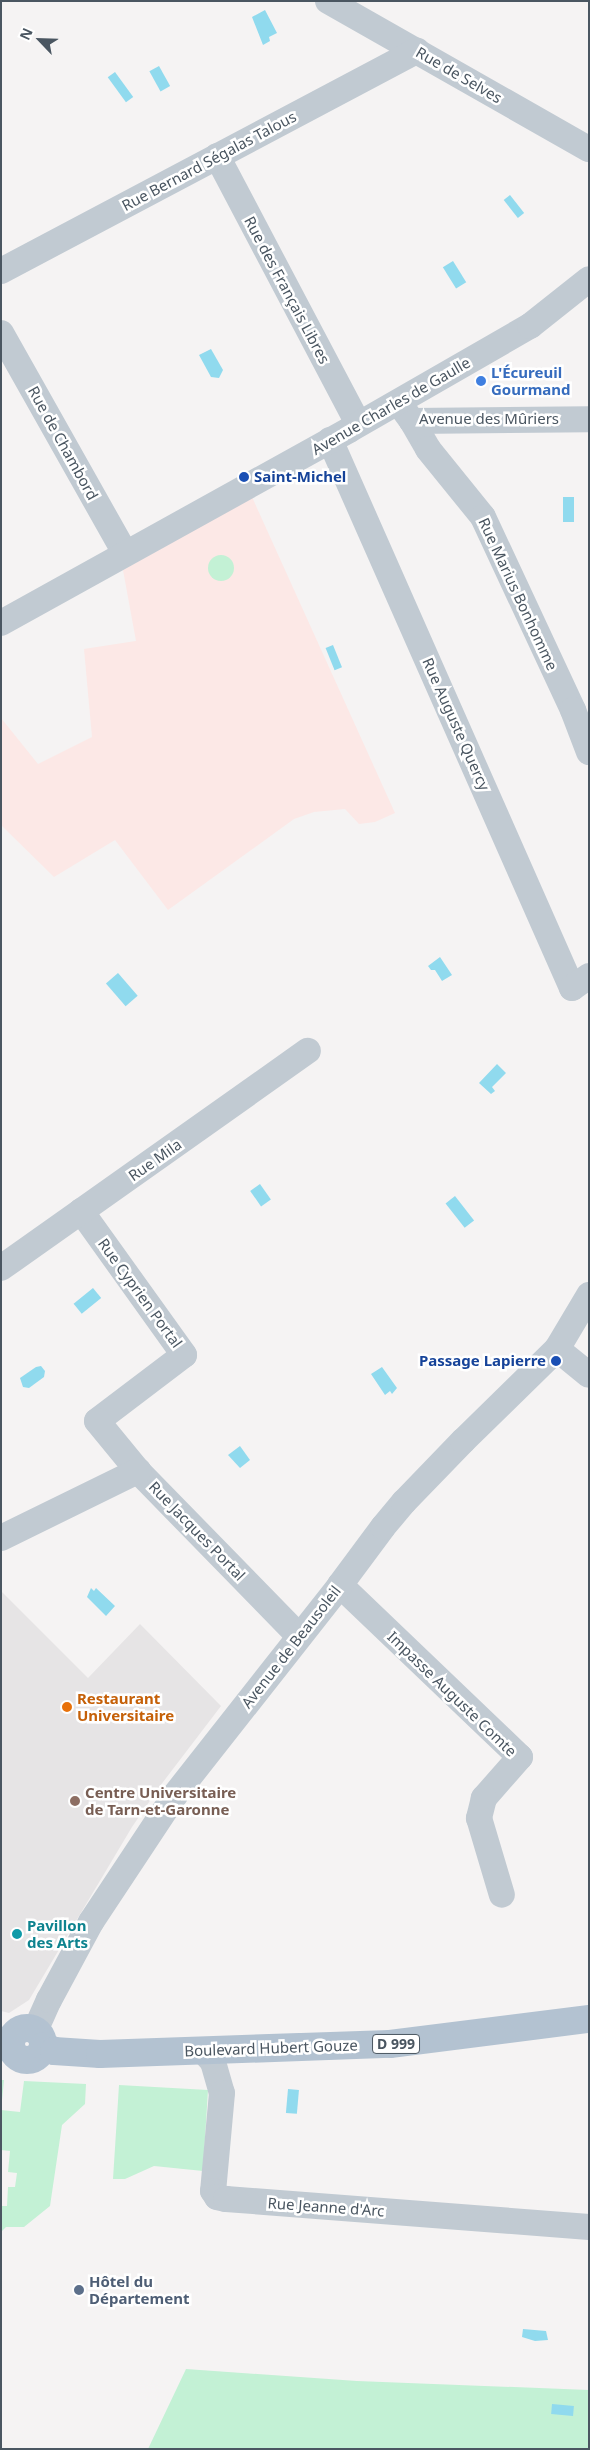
<!DOCTYPE html>
<html>
<head>
<meta charset="utf-8">
<style>
  body { margin:0 }
  #map { position:relative; width:590px; height:2450px; overflow:hidden; background:#f5f3f3; font-family:"Noto Sans",sans-serif }
  div>[style] { position:absolute }
  .education>* { inset:0; background:#e6e4e5 }
  .medical>* { inset:0; background:#fce8e6 }
  .green>* { inset:0; background:#c3f1d5 }
  .round { border-radius:50% }
  .water>* { inset:0; background:#90daee; transform-origin:0 0 }
  .minor>* { height:26px; margin:-13px; padding:0 13px; transform-origin:13px; border-radius:13px; background:#c1cad2 }
  .major>* { height:28px; margin:-14px; padding:0 14px; transform-origin:14px; border-radius:14px; background:#b3c2d1 }
  .major>.ring { margin:-14px; padding:0; box-sizing:content-box; background:none; border:28px solid #b3c2d1; border-radius:50% }
  .dots>* { width:14px; height:14px; translate:-50% -50%; box-sizing:border-box; border:2px solid #fff; border-radius:50% }
  span { translate:-50% -50%; white-space:nowrap; text-align:center; line-height:1.15; -webkit-text-stroke:5px #fff; paint-order:stroke }
  .shield-label span { padding:1px 4px; background:#fff; border:1px solid; border-radius:4px; -webkit-text-stroke-width:0 }
  .shield-label { font-size:14px; color:#4a5661; font-weight:700 }
  .street-label { font-size:15px; color:#4a5661 }
  .shop-label { font-size:15px; color:#366cbe; font-weight:700 }
  .left { translate:0 -50%; text-align:left }
  .transit-label { font-size:15px; color:#164399; font-weight:700 }
  .right { translate:-100% -50%; text-align:right }
  .food-label { font-size:15px; color:#c56008; font-weight:700 }
  .education-label { font-size:15px; color:#785e54; font-weight:700 }
  .culture-label { font-size:15px; color:#0d838f; font-weight:700 }
  .service-label { font-size:15px; color:#4e5e75; font-weight:700 }
  .frame { position:absolute; inset:0; border:2px solid #4a5661; pointer-events:none }
  .north { position:absolute; left:15px; top:15px; width:50px; height:50px; -webkit-text-stroke:4px #fff; paint-order:stroke; rotate:294deg; font-size:14px; font-weight:700; line-height:20px; text-align:center; color:#4a5661 }
  .north::after { content:''; display:block; margin:auto; width:18px; height:22px; background:#4a5661; clip-path:polygon(50% 0,100% 100%,50% 72%,0 100%) }
</style>
</head>
<body>
<div id="map">
  <div class="education">
    <div style="clip-path:polygon(1px 1591px,88px 1678px,140px 1624px,221px 1706px,160px 1786px,132px 1827px,29px 2000px,9px 2013px,1px 2011px)"></div>
  </div>
  <div class="medical">
    <div style="clip-path:polygon(252px 497px,395px 813px,375px 822px,359px 824px,345px 809px,314px 812px,294px 819px,168px 910px,115px 840px,54px 877px,1px 825px,1px 718px,38px 764px,92px 737px,84px 649px,136px 641px,123px 570px)"></div>
  </div>
  <div class="green">
    <div class="round" style="left:208px;top:555px;width:26px;height:26px"></div>
    <div style="clip-path:polygon(1px 2080px,4px 2080px,1px 2110px,20px 2112px,24px 2081px,86px 2084px,85px 2104px,62px 2125px,50px 2206px,24px 2227px,6px 2227px,2px 2231px,1px 2206px,7px 2206px,8px 2187px,15px 2187px,17px 2173px,8px 2172px,10px 2151px,1px 2150px)"></div>
    <div style="clip-path:polygon(119px 2085px,208px 2090px,203px 2171px,154px 2166px,125px 2179px,113px 2179px)"></div>
    <div style="clip-path:polygon(186px 2369px,357px 2381px,589px 2390px,589px 2449px,148px 2449px)"></div>
  </div>
  <div class="water">
    <div style="clip-path:polygon(265px 10px,277px 33px,269px 37px,270px 41px,263px 45px,252px 17px)"></div>
    <div style="left:159px;top:66px;width:23px;height:11px;rotate:61deg"></div>
    <div style="left:115px;top:72px;width:31px;height:9px;rotate:54deg"></div>
    <div style="left:510px;top:195px;width:23px;height:8px;rotate:52deg"></div>
    <div style="left:453px;top:261px;width:25px;height:12px;rotate:58deg"></div>
    <div style="clip-path:polygon(211px 349px,223px 370px,219px 378px,211px 377px,199px 355px)"></div>
    <div style="left:563px;top:497px;width:11px;height:25px"></div>
    <div style="left:333px;top:645px;width:24px;height:8px;rotate:68deg"></div>
    <div style="clip-path:polygon(440px 957px,452px 975px,442px 981px,435px 970px,431px 970px,428px 966px)"></div>
    <div style="left:118px;top:973px;width:30px;height:16px;rotate:49deg"></div>
    <div style="clip-path:polygon(497px 1064px,506px 1073px,492px 1087px,495px 1091px,491px 1094px,479px 1083px)"></div>
    <div style="left:260px;top:1184px;width:19px;height:12px;rotate:55deg"></div>
    <div style="left:455px;top:1196px;width:31px;height:12px;rotate:52deg"></div>
    <div style="left:93px;top:1288px;width:13px;height:25px;rotate:51deg"></div>
    <div style="clip-path:polygon(41px 1366px,45px 1371px,44px 1377px,29px 1388px,23px 1387px,20px 1378px,36px 1367px)"></div>
    <div style="clip-path:polygon(382px 1367px,397px 1388px,392px 1394px,390px 1391px,385px 1395px,371px 1374px)"></div>
    <div style="clip-path:polygon(240px 1446px,250px 1460px,240px 1468px,228px 1455px)"></div>
    <div style="clip-path:polygon(91px 1588px,94px 1591px,96px 1588px,115px 1606px,106px 1616px,87px 1597px)"></div>
    <div style="left:288px;top:2089px;width:11px;height:24px;rotate:5deg"></div>
    <div style="clip-path:polygon(523px 2329px,546px 2331px,548px 2340px,535px 2341px,522px 2337px)"></div>
    <div style="left:552px;top:2404px;width:22px;height:10px;rotate:5deg"></div>
  </div>
  <div class="minor">
    <div style="left:328px;top:1px;width:300px;rotate:29.6deg"></div>
    <div style="left:217px;top:156px;width:302px;rotate:62.2deg"></div>
    <div style="left:1px;top:271px;width:471px;rotate:-27.9deg"></div>
    <div style="left:1px;top:333px;width:253px;rotate:60.6deg"></div>
    <div style="left:404px;top:410px;width:14px;rotate:54deg"></div>
    <div style="left:412px;top:421px;width:177px;rotate:-0.6deg"></div>
    <div style="left:412px;top:421px;width:32px;rotate:60deg"></div>
    <div style="left:428px;top:449px;width:87px;rotate:51deg"></div>
    <div style="left:483px;top:517px;width:213px;rotate:65deg"></div>
    <div style="left:573px;top:710px;width:45px;rotate:69.1deg"></div>
    <div style="left:330px;top:440px;width:599px;rotate:66.17deg"></div>
    <div style="left:572px;top:988px;width:21px;rotate:-35deg"></div>
    <div style="left:1px;top:623px;width:398px;rotate:-29deg"></div>
    <div style="left:349px;top:430px;width:209px;rotate:-29.9deg"></div>
    <div style="left:530px;top:326px;width:75px;rotate:-38.5deg"></div>
    <div style="left:81px;top:1211px;width:177px;rotate:54.4deg"></div>
    <div style="left:184px;top:1355px;width:109px;rotate:142.8deg"></div>
    <div style="left:97px;top:1421px;width:65px;rotate:50.6deg"></div>
    <div style="left:138px;top:1471px;width:231px;rotate:45.7deg"></div>
    <div style="left:1px;top:1268px;width:376px;rotate:-35.3deg"></div>
    <div style="left:557px;top:1349px;width:41px;rotate:39.1deg"></div>
    <div style="left:1px;top:1538px;width:153px;rotate:-26.1deg"></div>
    <div style="left:340px;top:1585px;width:249px;rotate:43.7deg"></div>
    <div style="left:520px;top:1757px;width:55px;rotate:131.3deg"></div>
    <div style="left:484px;top:1798px;width:21px;rotate:104deg"></div>
    <div style="left:479px;top:1818px;width:80px;rotate:73.4deg"></div>
    <div style="left:35px;top:2031px;width:34px;rotate:-66deg"></div>
    <div style="left:49px;top:2000px;width:89px;rotate:-61.7deg"></div>
    <div style="left:91px;top:1922px;width:152px;rotate:-56.5deg"></div>
    <div style="left:175px;top:1795px;width:267px;rotate:-51.8deg"></div>
    <div style="left:340px;top:1585px;width:72px;rotate:-53.4deg"></div>
    <div style="left:383px;top:1527px;width:33px;rotate:-50deg"></div>
    <div style="left:404px;top:1502px;width:85px;rotate:-46deg"></div>
    <div style="left:463px;top:1441px;width:132px;rotate:-44.4deg"></div>
    <div style="left:557px;top:1349px;width:63px;rotate:-59.3deg"></div>
    <div style="left:202px;top:2050px;width:16px;rotate:47deg"></div>
    <div style="left:213px;top:2062px;width:32px;rotate:74deg"></div>
    <div style="left:222px;top:2093px;width:98px;rotate:95.2deg"></div>
    <div style="left:213px;top:2191px;width:7px;rotate:56deg"></div>
    <div style="left:217px;top:2197px;width:9px;rotate:13deg"></div>
    <div style="left:226px;top:2199px;width:364px;rotate:4.4deg"></div>
  </div>
  <div class="major">
    <div class="ring" style="left:11px;top:2028px;width:4px;height:4px"></div>
    <div style="left:43px;top:2046px;width:12px;rotate:24deg"></div>
    <div style="left:54px;top:2051px;width:46px;rotate:3.7deg"></div>
    <div style="left:100px;top:2054px;width:290px;rotate:-2deg"></div>
    <div style="left:390px;top:2044px;width:201px;rotate:-7.2deg"></div>
  </div>
  <div class="dots">
    <div style="left:481px;top:381px;background:#3f7fe0"></div>
    <div style="left:244px;top:477px;background:#1a4fb4"></div>
    <div style="left:556px;top:1361px;background:#1a4fb4"></div>
    <div style="left:67px;top:1707px;background:#e8710a"></div>
    <div style="left:75px;top:1801px;background:#8d6e63"></div>
    <div style="left:17px;top:1934px;background:#0f9aa8"></div>
    <div style="left:79px;top:2290px;background:#5c6f8a"></div>
  </div>
  <div class="shield-label">
    <span style="left:396px;top:2044px">D 999</span>
  </div>
  <div class="street-label">
    <span style="left:459px;top:75px;rotate:30deg">Rue de Selves</span>
    <span style="left:209px;top:161px;rotate:-28deg">Rue Bernard Ségalas Talous</span>
    <span style="left:287px;top:290px;rotate:62deg">Rue des Français Libres</span>
    <span style="left:391px;top:406px;rotate:-30deg">Avenue Charles de Gaulle</span>
    <span style="left:489px;top:419px">Avenue des Mûriers</span>
    <span style="left:63px;top:443px;rotate:61deg">Rue de Chambord</span>
    <span style="left:518px;top:594px;rotate:65deg">Rue Marius Bonhomme</span>
    <span style="left:456px;top:724px;rotate:66deg">Rue Auguste Quercy</span>
    <span style="left:155px;top:1160px;rotate:-35deg">Rue Mila</span>
    <span style="left:140px;top:1293px;rotate:54deg">Rue Cyprien Portal</span>
    <span style="left:197px;top:1531px;rotate:46deg">Rue Jacques Portal</span>
    <span style="left:291px;top:1647px;rotate:-52deg">Avenue de Beausoleil</span>
    <span style="left:452px;top:1694px;rotate:44deg">Impasse Auguste Comte</span>
    <span style="left:271px;top:2048px;rotate:-2deg">Boulevard Hubert Gouze</span>
    <span style="left:326px;top:2207px;rotate:4deg">Rue Jeanne d'Arc</span>
  </div>
  <div class="shop-label">
    <span class="left" style="left:491px;top:381px">L'Écureuil<br>Gourmand</span>
  </div>
  <div class="transit-label">
    <span class="left" style="left:254px;top:477px">Saint-Michel</span>
    <span class="right" style="left:546px;top:1361px">Passage Lapierre</span>
  </div>
  <div class="food-label">
    <span class="left" style="left:77px;top:1707px">Restaurant<br>Universitaire</span>
  </div>
  <div class="education-label">
    <span class="left" style="left:85px;top:1801px">Centre Universitaire<br>de Tarn-et-Garonne</span>
  </div>
  <div class="culture-label">
    <span class="left" style="left:27px;top:1934px">Pavillon<br>des Arts</span>
  </div>
  <div class="service-label">
    <span class="left" style="left:89px;top:2290px">Hôtel du<br>Département</span>
  </div>
  <div class="frame"></div>
  <div class="north">N</div>
</div>
</body>
</html>
